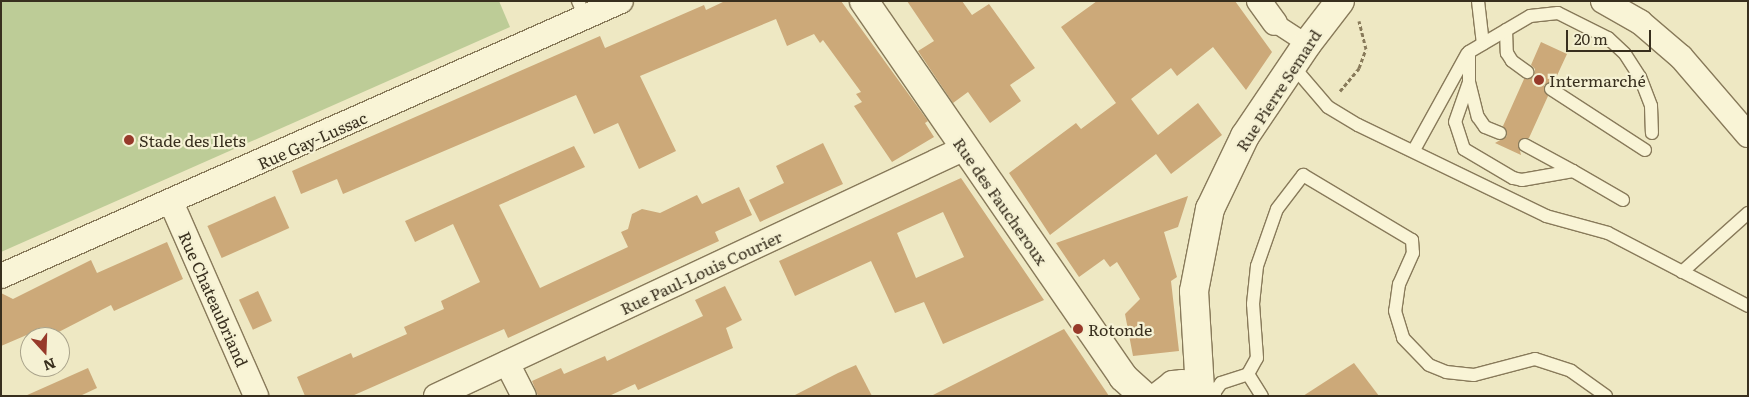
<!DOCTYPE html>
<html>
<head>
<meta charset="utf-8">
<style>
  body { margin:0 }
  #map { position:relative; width:1749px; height:397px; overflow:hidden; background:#eee8c3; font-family:Literata,serif }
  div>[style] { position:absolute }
  .green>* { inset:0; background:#bdcc97 }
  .building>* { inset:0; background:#cca979; transform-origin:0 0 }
  .path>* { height:3px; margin-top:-1.5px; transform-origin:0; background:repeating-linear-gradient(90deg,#887a5a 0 4px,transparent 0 6.5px) }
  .roads { filter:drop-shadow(1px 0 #887a5a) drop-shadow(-1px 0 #887a5a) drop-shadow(0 1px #887a5a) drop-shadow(0 -1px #887a5a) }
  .service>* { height:12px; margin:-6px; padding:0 6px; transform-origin:6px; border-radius:6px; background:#f9f4d6 }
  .pedestrian>* { height:18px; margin:-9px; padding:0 9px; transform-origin:9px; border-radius:9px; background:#f9f4d6 }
  .minor>* { height:24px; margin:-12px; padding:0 12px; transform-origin:12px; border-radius:12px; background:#f9f4d6 }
  .tertiary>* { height:28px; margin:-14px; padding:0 14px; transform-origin:14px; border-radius:14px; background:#f9f4d6 }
  .secondary>* { height:28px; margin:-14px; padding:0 14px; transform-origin:14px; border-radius:14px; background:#f9f4d6 }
  .dots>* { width:14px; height:14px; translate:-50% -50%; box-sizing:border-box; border:2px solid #f5f1d3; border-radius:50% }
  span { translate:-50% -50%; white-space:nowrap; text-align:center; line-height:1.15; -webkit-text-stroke:4.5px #f5f1d3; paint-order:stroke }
  .poi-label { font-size:16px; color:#382f1e }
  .left { translate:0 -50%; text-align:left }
  .street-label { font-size:16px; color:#382f1e }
  .frame { position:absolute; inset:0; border:2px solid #382f1e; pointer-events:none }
  .north { position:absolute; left:20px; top:327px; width:50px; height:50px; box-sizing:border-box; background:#f5f1d3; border:1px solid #a9a38b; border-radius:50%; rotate:160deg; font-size:14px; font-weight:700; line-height:20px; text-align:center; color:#382f1e }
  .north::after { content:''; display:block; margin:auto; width:18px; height:22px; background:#973a2a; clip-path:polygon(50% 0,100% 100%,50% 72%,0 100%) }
  .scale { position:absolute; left:1566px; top:30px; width:85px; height:22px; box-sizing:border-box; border:2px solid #382f1e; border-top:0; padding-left:6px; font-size:15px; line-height:18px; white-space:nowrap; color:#382f1e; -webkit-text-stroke:4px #f5f1d3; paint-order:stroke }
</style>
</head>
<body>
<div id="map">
  <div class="green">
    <div style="clip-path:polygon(1px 1px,499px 1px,510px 27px,1px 252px)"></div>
  </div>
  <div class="building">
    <div style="clip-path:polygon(725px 1px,841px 1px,928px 121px,925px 123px,934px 137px,892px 162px,854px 106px,862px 102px,856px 94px,861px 92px,823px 40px,820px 43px,814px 34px,787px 46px,776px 19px,640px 76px,676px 151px,639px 169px,618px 123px,594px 134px,576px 95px,343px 194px,337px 179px,301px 194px,292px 171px,600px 36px,605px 48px,704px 5px,706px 10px)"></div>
    <div style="clip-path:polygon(907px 1px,962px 1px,972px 15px,989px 4px,1035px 68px,1010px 85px,1021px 101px,990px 123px,968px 92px,953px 103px,918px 51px,934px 41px)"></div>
    <div style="clip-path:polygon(1097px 1px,1235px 1px,1272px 52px,1246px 90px,1213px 47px,1177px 76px,1171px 68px,1131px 99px,1158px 135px,1198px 103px,1222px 135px,1171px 174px,1156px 154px,1050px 235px,1009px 173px,1076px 123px,1081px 129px,1116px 103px,1061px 27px)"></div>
    <div style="clip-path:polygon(1541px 42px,1567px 54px,1554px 82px,1544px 85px,1548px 96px,1529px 138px,1518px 142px,1521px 155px,1495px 143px,1507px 136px,1503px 126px,1524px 79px,1534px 76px,1535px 69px,1531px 65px)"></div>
    <div style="clip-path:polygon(823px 143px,843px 184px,760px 222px,749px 200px,784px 183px,776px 166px)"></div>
    <div style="clip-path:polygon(574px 146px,585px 167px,499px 205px,540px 288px,628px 247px,621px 232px,628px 229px,632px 214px,642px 209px,660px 213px,697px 195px,702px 204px,739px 187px,752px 215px,715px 232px,719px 241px,508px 338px,504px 329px,352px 396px,305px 396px,297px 377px,351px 353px,353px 358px,407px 334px,404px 327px,444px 309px,441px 301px,480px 282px,453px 224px,415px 242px,405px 221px)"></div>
    <div style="clip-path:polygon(evenodd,961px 178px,1044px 300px,943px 344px,924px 302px,895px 313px,871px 261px,795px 296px,779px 261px,961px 178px,943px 212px,964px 257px,916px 278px,897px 233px,943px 212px)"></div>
    <div style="left:275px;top:196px;width:35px;height:74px;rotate:66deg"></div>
    <div style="clip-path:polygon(1188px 196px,1178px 227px,1164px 232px,1177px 277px,1171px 281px,1179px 351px,1133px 356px,1125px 314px,1140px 299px,1117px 262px,1110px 267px,1104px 259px,1079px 277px,1056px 243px)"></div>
    <div style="clip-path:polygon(167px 242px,183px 279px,114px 311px,111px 305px,49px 337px,39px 337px,36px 331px,1px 346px,1px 293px,13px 299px,91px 260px,97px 273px)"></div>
    <div style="clip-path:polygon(725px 286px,742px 320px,726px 328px,733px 348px,638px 390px,635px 384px,609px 396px,538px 396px,532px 381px,561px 368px,564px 374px,605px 356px,607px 361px,703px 316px,695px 300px)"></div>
    <div style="left:258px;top:291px;width:33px;height:21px;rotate:65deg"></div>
    <div style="clip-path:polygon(1064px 329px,1109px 396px,931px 396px)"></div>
    <div style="clip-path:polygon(1354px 363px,1379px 396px,1303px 396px)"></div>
    <div style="clip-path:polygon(856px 365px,872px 396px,793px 396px,838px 373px)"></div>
    <div style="clip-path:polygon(88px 368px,97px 388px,80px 396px,25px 396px)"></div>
  </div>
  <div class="path">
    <div style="left:1340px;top:91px;width:30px;rotate:-50deg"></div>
    <div style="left:1359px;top:68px;width:20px;rotate:-70deg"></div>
    <div style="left:1366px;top:49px;width:29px;rotate:-104deg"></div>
  </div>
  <div class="roads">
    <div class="service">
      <div style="left:578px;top:1px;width:17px;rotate:66deg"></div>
      <div style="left:1478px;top:1px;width:43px;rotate:83.4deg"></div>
      <div style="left:1506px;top:30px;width:23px;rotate:88deg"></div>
      <div style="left:1507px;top:53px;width:9px;rotate:58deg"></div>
      <div style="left:1512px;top:61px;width:19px;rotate:36deg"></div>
      <div style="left:1292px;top:65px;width:55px;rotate:49.4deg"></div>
      <div style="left:1328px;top:107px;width:35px;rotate:31deg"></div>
      <div style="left:1358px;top:125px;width:209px;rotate:25.8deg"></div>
      <div style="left:1546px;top:216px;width:64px;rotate:15.3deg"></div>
      <div style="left:1608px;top:233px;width:158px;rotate:27.5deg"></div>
      <div style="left:1469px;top:82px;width:36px;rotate:76deg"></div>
      <div style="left:1478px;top:117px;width:12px;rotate:55deg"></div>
      <div style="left:1485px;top:127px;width:16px;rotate:22deg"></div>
      <div style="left:1551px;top:89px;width:112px;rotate:33deg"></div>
      <div style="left:1525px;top:145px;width:55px;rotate:28.4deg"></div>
      <div style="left:1414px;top:150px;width:110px;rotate:-61.1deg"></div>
      <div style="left:1623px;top:200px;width:58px;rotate:-149.9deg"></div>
      <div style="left:1573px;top:171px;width:52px;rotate:170deg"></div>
      <div style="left:1522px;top:180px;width:9px;rotate:-167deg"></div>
      <div style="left:1513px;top:178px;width:57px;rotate:-149.4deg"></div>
      <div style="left:1464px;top:149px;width:28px;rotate:-108deg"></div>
      <div style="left:1455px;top:122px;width:42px;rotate:-70.7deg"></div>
      <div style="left:1469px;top:82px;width:30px;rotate:-90deg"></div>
      <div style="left:1469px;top:52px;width:71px;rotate:-30.5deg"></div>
      <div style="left:1530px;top:16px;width:28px;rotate:-6deg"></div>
      <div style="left:1558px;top:13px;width:56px;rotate:26.6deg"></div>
      <div style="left:1608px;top:38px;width:23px;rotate:43deg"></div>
      <div style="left:1625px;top:54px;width:27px;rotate:57deg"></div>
      <div style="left:1640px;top:77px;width:31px;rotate:69deg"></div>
      <div style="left:1651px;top:106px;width:27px;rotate:88deg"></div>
      <div style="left:1682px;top:272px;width:89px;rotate:-41.8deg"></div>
      <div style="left:1248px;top:374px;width:26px;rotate:58deg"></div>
      <div style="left:1212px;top:396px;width:16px;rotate:-55deg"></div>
      <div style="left:1221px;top:383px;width:28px;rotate:-18deg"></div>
      <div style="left:1248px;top:374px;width:18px;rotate:-61deg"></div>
      <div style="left:1257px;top:358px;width:54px;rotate:-94.2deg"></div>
      <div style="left:1253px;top:304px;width:38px;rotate:-84deg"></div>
      <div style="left:1257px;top:266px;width:60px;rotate:-70.7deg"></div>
      <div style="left:1277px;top:209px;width:43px;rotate:-52.6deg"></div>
      <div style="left:1303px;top:175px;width:127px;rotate:30.8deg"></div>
      <div style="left:1412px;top:240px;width:13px;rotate:86deg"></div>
      <div style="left:1413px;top:253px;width:34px;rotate:114deg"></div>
      <div style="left:1399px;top:284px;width:27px;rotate:98deg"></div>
      <div style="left:1395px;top:311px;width:28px;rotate:73deg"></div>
      <div style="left:1403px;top:338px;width:37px;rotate:46deg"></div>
      <div style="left:1429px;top:365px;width:18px;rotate:22deg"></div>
      <div style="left:1446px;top:372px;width:28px;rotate:6deg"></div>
      <div style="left:1474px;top:375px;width:63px;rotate:-14.7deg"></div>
      <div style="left:1535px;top:359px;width:38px;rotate:18deg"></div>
      <div style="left:1571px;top:371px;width:43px;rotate:35.5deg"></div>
    </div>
    <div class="pedestrian">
      <div style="left:1275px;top:23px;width:38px;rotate:33deg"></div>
    </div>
    <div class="minor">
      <div style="left:1259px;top:1px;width:27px;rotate:54deg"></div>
      <div style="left:1603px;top:1px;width:43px;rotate:29.6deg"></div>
      <div style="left:1640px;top:22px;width:54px;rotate:40.5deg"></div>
      <div style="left:1681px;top:57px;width:103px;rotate:49.3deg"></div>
      <div style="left:171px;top:202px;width:212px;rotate:66.3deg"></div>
      <div style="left:1px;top:276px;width:678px;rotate:-23.92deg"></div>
      <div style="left:507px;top:363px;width:37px;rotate:63deg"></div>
      <div style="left:436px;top:396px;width:584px;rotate:-25.12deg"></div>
    </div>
    <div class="tertiary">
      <div style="left:864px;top:1px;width:457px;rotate:55.4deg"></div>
      <div style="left:1123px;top:377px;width:28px;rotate:42deg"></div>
    </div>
    <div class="secondary">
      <div style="left:1200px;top:389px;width:98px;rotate:-93.5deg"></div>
      <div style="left:1194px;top:291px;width:84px;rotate:-79deg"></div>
      <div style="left:1210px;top:209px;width:81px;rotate:-64.4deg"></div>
      <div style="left:1245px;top:136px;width:111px;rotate:-56deg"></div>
      <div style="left:1307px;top:44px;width:54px;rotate:-52.5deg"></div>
      <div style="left:1159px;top:396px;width:18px;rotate:-38deg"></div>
      <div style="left:1173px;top:385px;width:9px;rotate:-6deg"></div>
      <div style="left:1182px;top:384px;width:19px;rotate:16deg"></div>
      <div style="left:1200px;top:389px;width:10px;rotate:45deg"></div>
    </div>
  </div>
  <div class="dots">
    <div style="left:1539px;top:80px;background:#973a2a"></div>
    <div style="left:129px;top:140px;background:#973a2a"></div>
    <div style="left:1078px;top:329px;background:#973a2a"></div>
  </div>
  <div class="poi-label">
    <span class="left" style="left:1549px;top:80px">Intermarché</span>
    <span class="left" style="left:139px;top:140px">Stade des Ilets</span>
    <span class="left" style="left:1088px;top:329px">Rotonde</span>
  </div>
  <div class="street-label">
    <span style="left:1278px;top:90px;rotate:-57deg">Rue Pierre Semard</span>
    <span style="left:312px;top:140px;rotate:-24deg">Rue Gay-Lussac</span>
    <span style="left:1001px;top:201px;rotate:55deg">Rue des Faucheroux</span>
    <span style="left:701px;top:272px;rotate:-25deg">Rue Paul-Louis Courier</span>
    <span style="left:214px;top:299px;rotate:66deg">Rue Chateaubriand</span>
  </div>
  <div class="frame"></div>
  <div class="north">N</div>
  <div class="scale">20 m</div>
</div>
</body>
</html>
